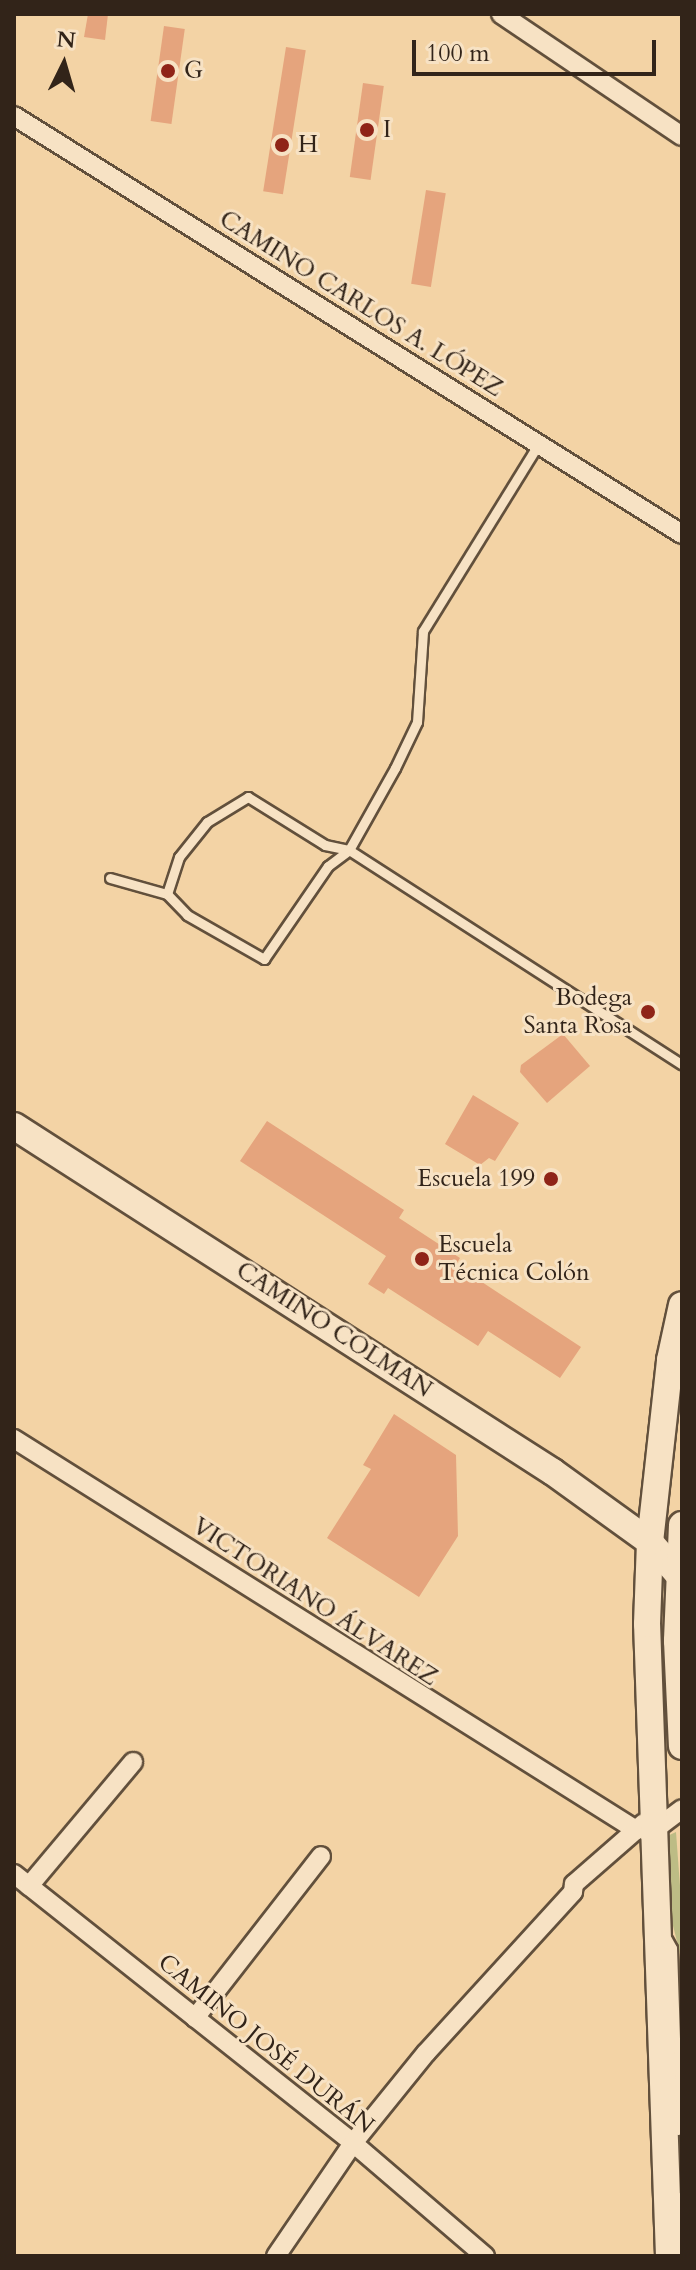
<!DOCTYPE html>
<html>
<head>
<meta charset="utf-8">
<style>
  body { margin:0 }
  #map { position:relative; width:696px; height:2270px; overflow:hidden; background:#f3d3a5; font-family:Cardo,serif }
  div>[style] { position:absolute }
  .green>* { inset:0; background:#bdbc85 }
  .building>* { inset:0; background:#e5a47d; transform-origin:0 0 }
  .roads { filter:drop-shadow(2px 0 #62503c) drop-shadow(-2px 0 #62503c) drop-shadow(0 2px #62503c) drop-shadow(0 -2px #62503c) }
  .lane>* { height:9px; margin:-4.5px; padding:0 4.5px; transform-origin:4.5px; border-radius:4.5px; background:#f7e2c4 }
  .street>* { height:18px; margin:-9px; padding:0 9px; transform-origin:9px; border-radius:9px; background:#f7e2c4 }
  .secondary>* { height:26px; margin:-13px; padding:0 13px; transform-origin:13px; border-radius:13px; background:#f7e2c4 }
  .dots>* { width:22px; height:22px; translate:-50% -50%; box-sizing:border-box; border:4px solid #f7e2c4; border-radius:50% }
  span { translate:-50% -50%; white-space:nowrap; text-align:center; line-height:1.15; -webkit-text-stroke:6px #f7e2c4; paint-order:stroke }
  .poi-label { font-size:24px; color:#322419 }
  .left { translate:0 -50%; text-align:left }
  .right { translate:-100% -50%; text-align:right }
  .street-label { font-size:24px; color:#322419 }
  .frame { position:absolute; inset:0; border:16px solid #322419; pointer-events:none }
  .north { position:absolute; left:24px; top:24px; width:80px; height:80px; -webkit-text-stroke:6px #f7e2c4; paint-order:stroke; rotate:5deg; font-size:22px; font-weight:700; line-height:32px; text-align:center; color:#322419 }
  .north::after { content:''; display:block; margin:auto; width:28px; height:36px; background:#322419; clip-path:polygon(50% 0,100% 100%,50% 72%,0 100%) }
  .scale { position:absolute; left:412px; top:40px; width:244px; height:36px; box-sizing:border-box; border:4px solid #322419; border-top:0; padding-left:10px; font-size:24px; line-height:28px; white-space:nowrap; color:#322419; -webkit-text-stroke:6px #f7e2c4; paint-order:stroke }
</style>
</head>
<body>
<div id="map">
  <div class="green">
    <div style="clip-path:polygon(676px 1832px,682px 1913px,682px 1961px,669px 1910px,665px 1837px)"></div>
  </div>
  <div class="building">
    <div style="clip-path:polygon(88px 14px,108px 14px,105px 40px,84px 37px)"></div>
    <div style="left:164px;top:26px;width:21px;height:96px;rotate:8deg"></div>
    <div style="left:286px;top:47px;width:20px;height:146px;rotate:9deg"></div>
    <div style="left:363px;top:83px;width:21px;height:95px;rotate:8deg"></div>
    <div style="left:426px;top:190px;width:20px;height:95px;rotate:9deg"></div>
    <div style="clip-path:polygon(563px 1034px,590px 1066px,547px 1103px,520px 1072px,521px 1065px)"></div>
    <div style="clip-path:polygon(473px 1095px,519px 1123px,495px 1161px,489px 1158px,480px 1165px,445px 1144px)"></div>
    <div style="clip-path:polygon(267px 1121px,404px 1210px,399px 1218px,460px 1258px,456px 1265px,581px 1347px,560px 1378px,488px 1331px,478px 1346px,388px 1288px,384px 1294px,368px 1284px,386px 1256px,240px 1161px)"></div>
    <div style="clip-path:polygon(394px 1414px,456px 1455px,458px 1536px,419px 1597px,327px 1538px,371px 1469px,363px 1465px)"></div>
  </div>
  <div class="roads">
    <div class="lane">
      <div style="left:110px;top:878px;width:59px;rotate:15.7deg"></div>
      <div style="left:167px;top:894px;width:39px;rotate:-72deg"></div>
      <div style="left:179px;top:857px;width:45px;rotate:-51.3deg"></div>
      <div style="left:207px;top:822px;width:48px;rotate:-31.4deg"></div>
      <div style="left:248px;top:797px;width:91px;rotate:31.9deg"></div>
      <div style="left:325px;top:845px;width:25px;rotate:12deg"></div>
      <div style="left:349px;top:850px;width:396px;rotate:32.8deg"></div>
      <div style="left:167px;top:894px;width:29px;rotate:46deg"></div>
      <div style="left:187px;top:915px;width:89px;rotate:29.7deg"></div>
      <div style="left:264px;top:959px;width:113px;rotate:-55.5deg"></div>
      <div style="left:328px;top:866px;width:26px;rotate:-37deg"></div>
      <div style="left:349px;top:850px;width:94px;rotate:-60.7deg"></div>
      <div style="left:395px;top:768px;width:51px;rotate:-64.4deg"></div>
      <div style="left:417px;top:722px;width:91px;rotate:-86.2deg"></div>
      <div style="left:423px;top:631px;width:219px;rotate:-58.3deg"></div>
      <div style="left:667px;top:1939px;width:10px;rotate:61deg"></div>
      <div style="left:672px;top:1948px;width:182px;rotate:88.1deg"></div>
      <div style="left:680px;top:2197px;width:42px;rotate:87.3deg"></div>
    </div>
    <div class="street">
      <div style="left:501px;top:14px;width:218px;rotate:34deg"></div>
      <div style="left:14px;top:116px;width:788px;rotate:32.04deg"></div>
      <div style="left:14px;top:1439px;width:735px;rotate:32.15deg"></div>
      <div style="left:649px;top:1834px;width:41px;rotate:-37.1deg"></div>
      <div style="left:14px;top:1874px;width:433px;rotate:38.4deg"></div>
      <div style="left:353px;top:2143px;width:174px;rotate:40.6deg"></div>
      <div style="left:29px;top:1886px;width:162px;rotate:-50deg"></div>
      <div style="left:195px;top:2018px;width:205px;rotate:-52.1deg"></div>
      <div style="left:276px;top:2256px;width:137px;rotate:-55.7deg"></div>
      <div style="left:353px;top:2143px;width:116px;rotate:-51deg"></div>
      <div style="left:426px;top:2053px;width:218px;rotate:-47.6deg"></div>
      <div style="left:573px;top:1892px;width:8px;rotate:-83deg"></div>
      <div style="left:574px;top:1884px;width:93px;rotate:-41.1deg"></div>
    </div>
    <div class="secondary">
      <div style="left:14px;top:1126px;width:640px;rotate:32.7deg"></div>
      <div style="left:553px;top:1472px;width:120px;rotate:35.8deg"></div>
      <div style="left:650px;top:1542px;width:49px;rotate:49.1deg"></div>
      <div style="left:682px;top:1525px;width:116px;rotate:92.5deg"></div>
      <div style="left:677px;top:1641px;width:105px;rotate:87.3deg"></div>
      <div style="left:669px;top:2256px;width:632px;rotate:-91.99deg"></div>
      <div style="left:647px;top:1624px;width:82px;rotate:-87.9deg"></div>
      <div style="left:650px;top:1542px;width:183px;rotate:-83.7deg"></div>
      <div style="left:670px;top:1360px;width:56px;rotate:-77.7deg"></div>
    </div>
  </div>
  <div class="dots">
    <div style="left:168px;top:71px;background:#8f2418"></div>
    <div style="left:367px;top:130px;background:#8f2418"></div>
    <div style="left:282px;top:145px;background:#8f2418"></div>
    <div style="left:648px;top:1012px;background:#8f2418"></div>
    <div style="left:551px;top:1179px;background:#8f2418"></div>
    <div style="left:422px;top:1259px;background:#8f2418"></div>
  </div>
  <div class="poi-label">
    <span class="left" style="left:184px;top:71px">G</span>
    <span class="left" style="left:383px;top:130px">I</span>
    <span class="left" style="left:298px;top:145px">H</span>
    <span class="right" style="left:632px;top:1012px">Bodega<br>Santa Rosa</span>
    <span class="right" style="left:535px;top:1179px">Escuela 199</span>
    <span class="left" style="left:438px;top:1259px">Escuela<br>Técnica Colón</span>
  </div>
  <div class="street-label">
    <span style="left:361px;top:304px;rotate:32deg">CAMINO CARLOS A. LÓPEZ</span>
    <span style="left:334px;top:1330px;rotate:33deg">CAMINO COLMAN</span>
    <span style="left:315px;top:1602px;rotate:33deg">VICTORIANO ÁLVAREZ</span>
    <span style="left:266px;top:2044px;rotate:39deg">CAMINO JOSÉ DURÁN</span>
  </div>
  <div class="frame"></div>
  <div class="north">N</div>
  <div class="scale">100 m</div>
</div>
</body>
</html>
